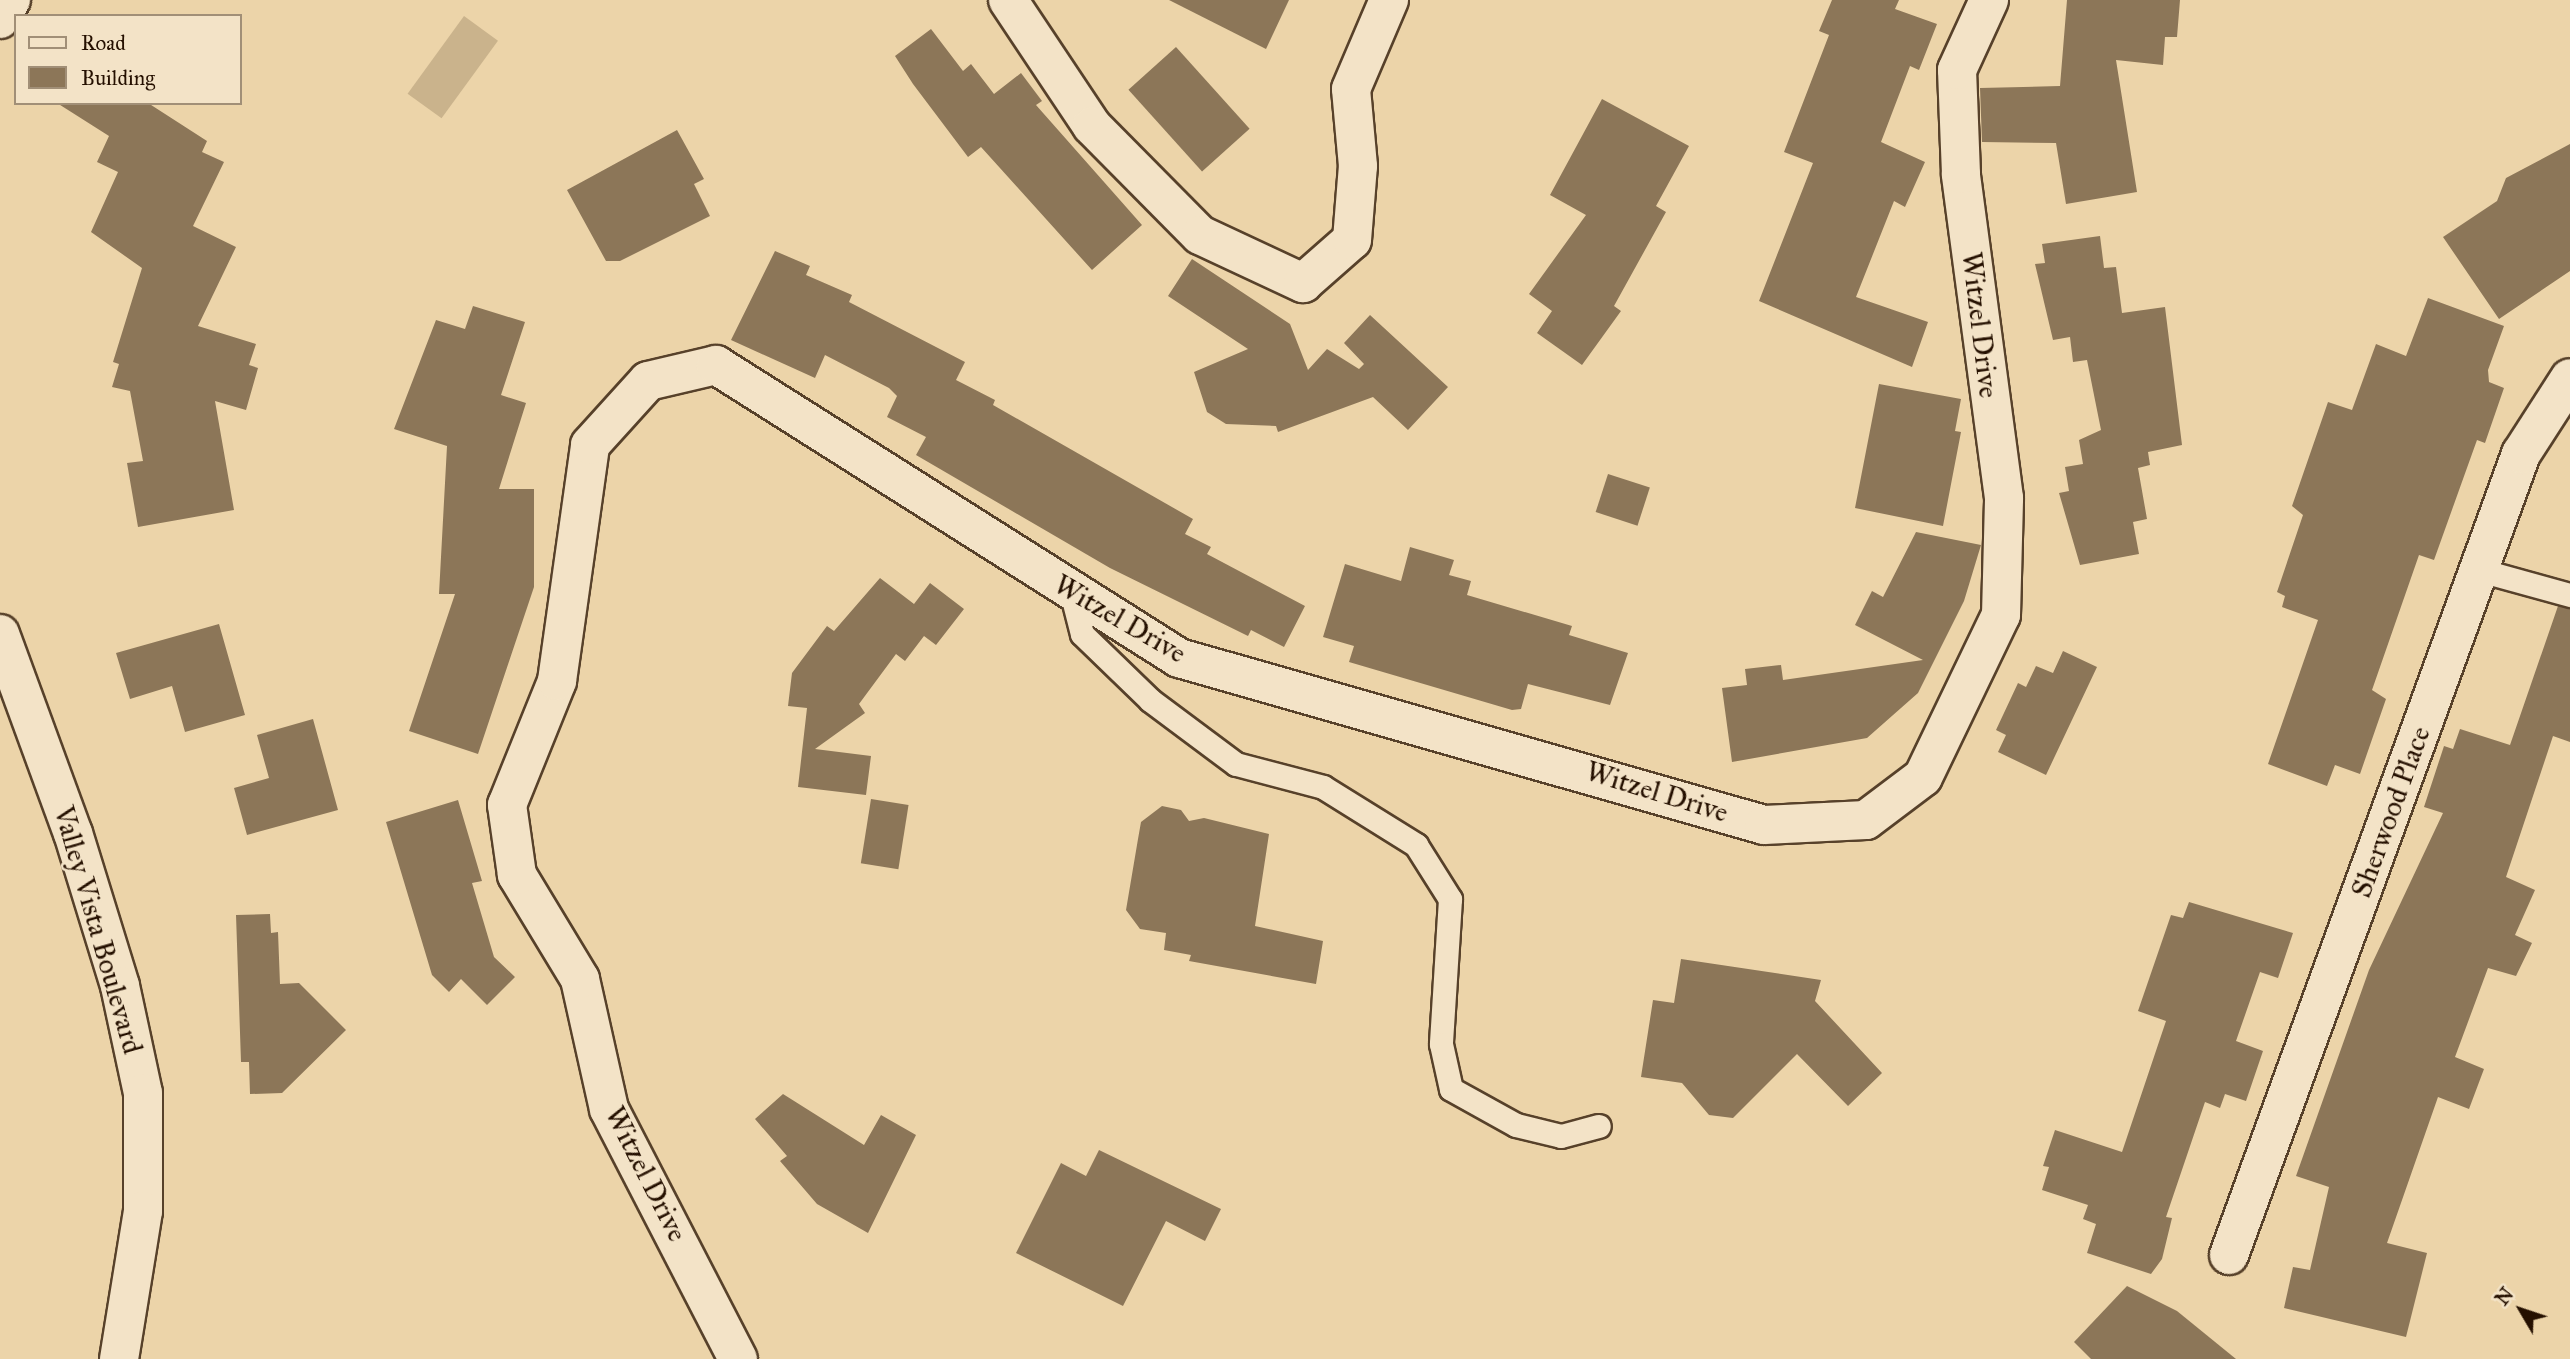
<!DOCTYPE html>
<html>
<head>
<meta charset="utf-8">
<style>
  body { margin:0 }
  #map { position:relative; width:2570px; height:1359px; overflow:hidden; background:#ecd4a9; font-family:"IM FELL Great Primer",serif }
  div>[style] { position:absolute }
  .green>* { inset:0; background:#cab38c; transform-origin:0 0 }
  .building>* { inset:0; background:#8c7658; transform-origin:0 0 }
  .roads { filter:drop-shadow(2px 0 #57412a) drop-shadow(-2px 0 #57412a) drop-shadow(0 2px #57412a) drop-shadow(0 -2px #57412a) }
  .service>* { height:23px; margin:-11.5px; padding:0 11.5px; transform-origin:11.5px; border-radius:11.5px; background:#f3e3c7 }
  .minor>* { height:38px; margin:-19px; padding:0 19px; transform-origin:19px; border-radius:19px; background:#f3e3c7 }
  span { translate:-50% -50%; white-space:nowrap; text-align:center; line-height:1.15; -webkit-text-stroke:5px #f3e3c7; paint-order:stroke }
  .street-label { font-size:28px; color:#251000 }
  .legend { position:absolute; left:14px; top:14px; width:228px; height:91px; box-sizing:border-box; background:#f3e3c7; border:2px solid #a18f77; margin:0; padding:9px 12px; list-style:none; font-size:21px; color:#251000 }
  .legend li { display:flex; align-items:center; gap:14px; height:35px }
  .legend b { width:35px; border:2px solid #a18f77 }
  .north { position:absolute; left:2486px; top:1275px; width:70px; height:70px; -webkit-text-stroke:5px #f3e3c7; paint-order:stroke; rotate:309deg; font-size:19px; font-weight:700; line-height:28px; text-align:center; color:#251000 }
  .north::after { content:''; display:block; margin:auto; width:24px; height:32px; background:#251000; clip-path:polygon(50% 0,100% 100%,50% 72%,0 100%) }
</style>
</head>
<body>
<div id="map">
  <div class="green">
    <div style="left:464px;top:16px;width:42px;height:96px;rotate:36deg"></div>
  </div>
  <div class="building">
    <div style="clip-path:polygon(1169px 0,1289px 0,1266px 49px)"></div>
    <div style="clip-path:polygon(1832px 0,1899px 0,1895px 9px,1937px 24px,1919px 70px,1910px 66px,1881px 142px,1925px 162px,1905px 207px,1894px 201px,1856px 297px,1928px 322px,1912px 367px,1759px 301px,1813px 163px,1784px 152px,1829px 35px,1819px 31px)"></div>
    <div style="clip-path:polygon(2067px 0,2180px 0,2177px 37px,2165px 37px,2163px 65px,2116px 60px,2137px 192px,2066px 204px,2056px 143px,1982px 142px,1980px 88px,2060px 86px)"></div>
    <div style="clip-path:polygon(931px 29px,963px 71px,971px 64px,994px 94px,1021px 73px,1042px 101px,1036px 105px,1142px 225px,1092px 270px,981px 147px,968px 157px,913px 84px,895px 56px)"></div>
    <div style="left:1176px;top:47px;width:110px;height:64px;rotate:48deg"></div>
    <div style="clip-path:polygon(1602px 99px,1689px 146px,1656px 206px,1666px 212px,1614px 306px,1621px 311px,1582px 365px,1537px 333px,1552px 311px,1529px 294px,1586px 215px,1550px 195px)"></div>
    <div style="clip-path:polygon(57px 103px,148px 103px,207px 141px,202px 152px,224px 162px,193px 226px,236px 247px,198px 326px,256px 344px,249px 365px,258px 368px,246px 410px,215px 401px,234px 510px,138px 527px,127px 463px,143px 461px,130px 391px,112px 387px,119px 364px,113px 362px,142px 268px,91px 232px,118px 172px,97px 162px,109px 136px)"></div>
    <div style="clip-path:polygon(677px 130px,704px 179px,694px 184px,710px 216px,620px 261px,606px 261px,567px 190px)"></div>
    <div style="clip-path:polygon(2570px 144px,2570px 271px,2499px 319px,2443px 237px,2497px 201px,2506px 178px)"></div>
    <div style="clip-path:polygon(2100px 236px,2104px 268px,2116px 267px,2122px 313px,2165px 307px,2182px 445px,2148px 452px,2150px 465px,2138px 468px,2147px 519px,2133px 522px,2139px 554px,2080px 565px,2059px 493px,2069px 491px,2065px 467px,2083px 464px,2079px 440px,2101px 430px,2087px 360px,2073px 362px,2070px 337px,2053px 340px,2035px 264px,2045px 263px,2042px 244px)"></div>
    <div style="clip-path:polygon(775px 251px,810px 266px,806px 275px,852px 295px,849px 302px,965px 362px,956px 380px,995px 400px,993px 405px,1193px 519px,1185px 534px,1211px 547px,1207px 554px,1305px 606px,1284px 647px,1251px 630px,1248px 636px,1110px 568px,916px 455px,926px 437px,887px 417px,897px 396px,889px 388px,825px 355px,815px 378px,731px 340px)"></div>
    <div style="clip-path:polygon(1192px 259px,1290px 324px,1308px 370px,1327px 349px,1359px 369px,1364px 364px,1344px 343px,1370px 315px,1448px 387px,1408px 430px,1373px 397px,1278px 432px,1276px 426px,1226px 424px,1207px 412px,1194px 372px,1248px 349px,1168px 296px)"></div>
    <div style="clip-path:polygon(2428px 298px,2504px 326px,2488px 370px,2489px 382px,2504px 388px,2485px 443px,2477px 440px,2434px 560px,2419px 555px,2372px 690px,2386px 699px,2360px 774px,2335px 765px,2327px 786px,2268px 764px,2318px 620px,2282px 607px,2285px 596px,2277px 592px,2303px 515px,2292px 506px,2328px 402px,2352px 410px,2376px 344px,2406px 356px)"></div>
    <div style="clip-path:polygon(473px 306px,525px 322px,501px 395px,526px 403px,499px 489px,534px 489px,534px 587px,478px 754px,409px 731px,455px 594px,439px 594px,447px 446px,394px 429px,436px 320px,465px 329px)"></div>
    <div style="clip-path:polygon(1879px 384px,1961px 399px,1955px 431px,1961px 432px,1943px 526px,1855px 508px)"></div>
    <div style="left:1608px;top:474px;width:44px;height:40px;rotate:18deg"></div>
    <div style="clip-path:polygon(1916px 532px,1981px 545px,1964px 601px,1918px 693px,1867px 738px,1732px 762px,1722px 688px,1747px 685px,1745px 669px,1781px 665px,1783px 680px,1923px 660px,1855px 625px,1872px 591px,1883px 597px)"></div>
    <div style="clip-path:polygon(1410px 547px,1454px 560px,1449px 575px,1471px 581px,1467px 595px,1572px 626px,1569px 635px,1628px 653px,1610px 705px,1528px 684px,1521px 709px,1512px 710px,1349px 662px,1354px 646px,1323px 637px,1345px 564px,1401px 581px)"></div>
    <div style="clip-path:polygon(880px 578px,914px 604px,930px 583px,964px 609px,936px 645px,924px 636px,905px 661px,896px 654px,859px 704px,865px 713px,815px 749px,871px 756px,866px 795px,798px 787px,807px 708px,788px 706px,792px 673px,827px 626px,834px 631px)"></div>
    <div style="clip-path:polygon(2558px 606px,2570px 609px,2570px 742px,2553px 736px,2506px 877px,2535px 890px,2515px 935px,2532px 943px,2516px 976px,2488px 968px,2455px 1057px,2484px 1069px,2469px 1109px,2438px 1097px,2387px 1243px,2427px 1253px,2406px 1337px,2284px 1308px,2293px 1267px,2310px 1270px,2329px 1187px,2296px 1176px,2369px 970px,2443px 813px,2424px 807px,2444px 746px,2453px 749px,2460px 729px,2510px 745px)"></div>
    <div style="clip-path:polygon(219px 624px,245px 715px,185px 732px,172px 686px,130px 699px,116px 653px)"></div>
    <div style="clip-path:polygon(2063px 651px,2097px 667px,2046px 775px,1998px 752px,2006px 735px,1996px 730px,2018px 683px,2026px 687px,2036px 666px,2053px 673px)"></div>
    <div style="clip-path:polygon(313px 719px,338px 810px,247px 835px,234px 788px,269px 778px,257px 735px)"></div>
    <div style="left:871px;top:799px;width:38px;height:65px;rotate:9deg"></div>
    <div style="clip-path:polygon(458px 800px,482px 881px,472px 883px,494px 957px,515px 977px,487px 1005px,461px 979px,449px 992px,432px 975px,386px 822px)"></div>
    <div style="clip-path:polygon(1162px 806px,1181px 810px,1189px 821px,1204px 818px,1269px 834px,1255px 926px,1323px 941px,1316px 984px,1189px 961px,1191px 955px,1164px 950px,1166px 933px,1140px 929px,1126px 910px,1138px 839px,1141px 822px)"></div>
    <div style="clip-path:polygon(2189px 902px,2293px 933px,2278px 978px,2260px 972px,2236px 1041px,2263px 1051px,2246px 1101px,2225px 1094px,2220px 1108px,2205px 1102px,2166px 1217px,2172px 1218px,2162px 1259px,2151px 1274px,2087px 1253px,2096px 1224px,2083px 1219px,2088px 1205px,2042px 1190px,2049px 1167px,2043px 1166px,2055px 1130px,2122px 1152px,2166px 1021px,2138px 1011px,2171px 915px,2183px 918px)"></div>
    <div style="clip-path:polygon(270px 914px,271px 933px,278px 932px,280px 984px,299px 983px,346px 1030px,282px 1093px,250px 1094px,249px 1062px,241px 1062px,236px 915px)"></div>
    <div style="clip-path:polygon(1681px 959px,1821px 980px,1815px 1001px,1882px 1073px,1848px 1106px,1797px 1054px,1733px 1118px,1709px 1115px,1682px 1083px,1641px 1077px,1653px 1000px,1674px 1003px)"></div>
    <div style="clip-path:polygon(783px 1094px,864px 1145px,881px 1115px,916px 1135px,868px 1233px,817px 1204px,780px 1161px,787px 1156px,755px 1119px)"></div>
    <div style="clip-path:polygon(1099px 1150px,1221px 1209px,1205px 1241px,1166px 1221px,1123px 1306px,1016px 1253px,1061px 1163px,1086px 1176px)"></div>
    <div style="clip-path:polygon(2127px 1286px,2177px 1311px,2236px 1359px,2091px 1359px,2074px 1342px)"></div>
  </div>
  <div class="roads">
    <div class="service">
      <div style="left:2479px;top:570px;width:94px;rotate:15.4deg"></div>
      <div style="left:1071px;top:591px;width:44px;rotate:75.7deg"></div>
      <div style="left:1082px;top:634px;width:95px;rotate:44.1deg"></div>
      <div style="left:1150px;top:700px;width:107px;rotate:36.7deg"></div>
      <div style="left:1236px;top:764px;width:90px;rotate:14.8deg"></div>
      <div style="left:1323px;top:787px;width:110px;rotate:31.9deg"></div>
      <div style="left:1416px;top:845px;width:64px;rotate:57.8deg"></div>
      <div style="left:1450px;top:899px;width:145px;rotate:93.6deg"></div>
      <div style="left:1441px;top:1044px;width:46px;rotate:77.5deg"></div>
      <div style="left:1451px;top:1089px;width:74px;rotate:29deg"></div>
      <div style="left:1516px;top:1125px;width:46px;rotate:13.7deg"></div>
      <div style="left:1561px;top:1136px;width:39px;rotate:-15deg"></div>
    </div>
    <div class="minor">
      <div style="left:1008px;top:0;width:151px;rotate:56.3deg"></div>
      <div style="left:1092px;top:126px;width:153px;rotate:45.3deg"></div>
      <div style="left:1200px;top:235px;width:114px;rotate:25deg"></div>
      <div style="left:1303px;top:283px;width:65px;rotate:-41.3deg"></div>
      <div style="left:1352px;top:240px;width:74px;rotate:-85.4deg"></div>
      <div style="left:1358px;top:166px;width:77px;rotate:-95.2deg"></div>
      <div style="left:1351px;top:89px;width:97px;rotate:-66.9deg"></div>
      <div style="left:0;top:19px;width:22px;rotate:-60deg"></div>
      <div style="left:0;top:634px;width:212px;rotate:69.9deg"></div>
      <div style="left:73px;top:833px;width:160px;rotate:72.9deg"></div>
      <div style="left:120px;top:986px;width:109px;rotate:77.9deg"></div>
      <div style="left:143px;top:1093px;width:118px;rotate:90deg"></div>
      <div style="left:143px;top:1211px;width:150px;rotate:99.2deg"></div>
      <div style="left:2229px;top:1255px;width:853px;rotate:-69.97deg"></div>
      <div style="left:2521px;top:454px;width:90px;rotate:-57.2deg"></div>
      <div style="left:738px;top:1359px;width:281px;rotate:-117.3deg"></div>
      <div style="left:609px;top:1109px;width:133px;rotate:-102.6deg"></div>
      <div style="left:580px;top:979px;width:122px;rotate:-121.2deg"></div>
      <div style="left:517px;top:875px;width:71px;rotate:-98.1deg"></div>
      <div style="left:507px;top:805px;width:134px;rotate:-68deg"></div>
      <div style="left:557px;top:681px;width:238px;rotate:-82deg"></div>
      <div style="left:590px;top:445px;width:86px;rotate:-47.8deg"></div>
      <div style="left:648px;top:381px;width:70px;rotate:-13.2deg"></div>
      <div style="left:716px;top:365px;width:548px;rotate:32.33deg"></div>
      <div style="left:1179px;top:658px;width:608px;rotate:15.93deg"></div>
      <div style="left:1764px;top:825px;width:102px;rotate:-2.8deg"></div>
      <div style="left:1866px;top:820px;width:71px;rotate:-37deg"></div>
      <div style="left:1923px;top:777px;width:180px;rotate:-64.3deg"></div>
      <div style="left:2001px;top:615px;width:117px;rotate:-88.5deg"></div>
      <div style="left:2004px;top:498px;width:327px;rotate:-97.6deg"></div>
      <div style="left:1961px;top:174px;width:104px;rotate:-92.2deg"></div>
      <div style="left:1957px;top:70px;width:77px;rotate:-65.4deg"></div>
    </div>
  </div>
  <div class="street-label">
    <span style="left:1980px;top:325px;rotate:83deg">Witzel Drive</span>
    <span style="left:1120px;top:619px;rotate:30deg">Witzel Drive</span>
    <span style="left:1657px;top:792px;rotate:17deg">Witzel Drive</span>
    <span style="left:2391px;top:812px;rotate:-70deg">Sherwood Place</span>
    <span style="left:98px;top:930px;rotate:74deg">Valley Vista Boulevard</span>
    <span style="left:646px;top:1174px;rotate:63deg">Witzel Drive</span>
  </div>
  <ul class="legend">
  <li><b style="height:9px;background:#f3e3c7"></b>Road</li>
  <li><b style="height:19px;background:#8c7658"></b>Building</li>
  </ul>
  <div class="north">N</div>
</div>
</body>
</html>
